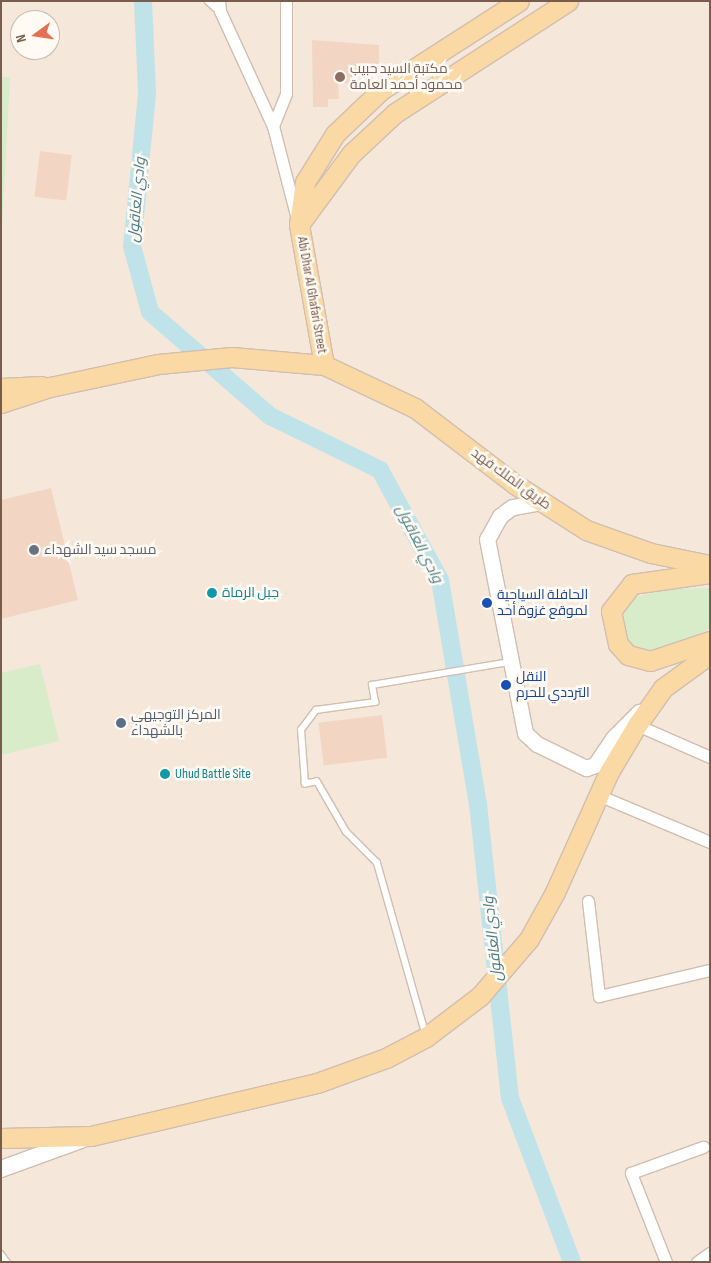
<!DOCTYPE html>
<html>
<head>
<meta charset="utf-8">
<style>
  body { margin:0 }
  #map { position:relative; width:711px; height:1263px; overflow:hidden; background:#fdf6ec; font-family:"Sofia Sans Condensed",Cairo,sans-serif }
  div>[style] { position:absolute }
  .residential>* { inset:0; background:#f5e8da }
  .green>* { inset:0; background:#d8ecc9 }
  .river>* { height:18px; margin:-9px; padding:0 9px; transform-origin:9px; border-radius:9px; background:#bfe3e8 }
  .building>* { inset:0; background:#f3d5c3; transform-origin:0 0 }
  .roads { filter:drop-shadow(1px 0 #d1beb0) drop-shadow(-1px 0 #d1beb0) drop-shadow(0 1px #d1beb0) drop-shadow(0 -1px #d1beb0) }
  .service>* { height:5.5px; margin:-2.75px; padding:0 2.75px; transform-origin:2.75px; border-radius:2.75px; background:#fff }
  .minor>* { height:11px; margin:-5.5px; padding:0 5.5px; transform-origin:5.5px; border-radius:5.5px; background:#fff }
  .tertiary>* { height:15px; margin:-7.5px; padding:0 7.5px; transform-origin:7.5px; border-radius:7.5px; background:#fff }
  .secondary>* { height:16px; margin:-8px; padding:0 8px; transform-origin:8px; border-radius:8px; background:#fff }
  .primary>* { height:19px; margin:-9.5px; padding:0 9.5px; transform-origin:9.5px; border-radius:9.5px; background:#fbd9a5 }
  .dots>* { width:14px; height:14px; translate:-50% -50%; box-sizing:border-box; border:2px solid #fffaf3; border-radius:50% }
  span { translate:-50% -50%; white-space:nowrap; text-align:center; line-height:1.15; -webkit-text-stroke:5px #fffaf3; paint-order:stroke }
  .education-label { font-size:14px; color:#785e54 }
  .left { translate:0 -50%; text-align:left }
  .street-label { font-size:14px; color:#7a5c4d }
  .worship-label { font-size:14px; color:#5b616d }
  .culture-label { font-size:14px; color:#0d838f }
  .transit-label { font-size:14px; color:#164399 }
  .service-label { font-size:14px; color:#4e5e75 }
  .water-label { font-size:15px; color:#437c86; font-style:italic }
  .frame { position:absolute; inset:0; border:2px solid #7a5c4d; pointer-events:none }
  .north { position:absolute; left:10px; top:10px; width:50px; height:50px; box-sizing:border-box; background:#fffaf3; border:1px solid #cabbb1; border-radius:50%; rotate:256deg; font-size:14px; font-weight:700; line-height:20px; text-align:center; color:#7a5c4d }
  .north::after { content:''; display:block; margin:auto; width:18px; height:22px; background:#e76f51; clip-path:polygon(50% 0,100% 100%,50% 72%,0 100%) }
</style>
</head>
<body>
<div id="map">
  <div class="residential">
    <div style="clip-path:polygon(evenodd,1px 1px,710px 1px,710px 1262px,1px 1262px,1px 1px,20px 20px,50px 20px,50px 50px,20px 50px,20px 20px)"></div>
  </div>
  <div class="green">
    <div style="clip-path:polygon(1px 77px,10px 77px,1px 246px)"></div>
    <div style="clip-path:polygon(710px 588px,710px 628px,672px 649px,645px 652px,625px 641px,619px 624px,622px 607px,632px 598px,669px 589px)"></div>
    <div style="clip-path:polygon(40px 664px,59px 741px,1px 755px,1px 673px)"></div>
  </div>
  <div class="river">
    <div style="left:143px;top:1px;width:93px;rotate:87.5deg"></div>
    <div style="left:147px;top:94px;width:153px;rotate:95.6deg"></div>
    <div style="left:132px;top:246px;width:68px;rotate:74.7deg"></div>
    <div style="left:150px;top:312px;width:159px;rotate:40.9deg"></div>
    <div style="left:270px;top:416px;width:123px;rotate:26.1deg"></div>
    <div style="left:380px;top:470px;width:125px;rotate:61.4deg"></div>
    <div style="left:440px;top:580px;width:227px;rotate:80.4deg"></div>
    <div style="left:478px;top:804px;width:296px;rotate:83.8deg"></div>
    <div style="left:510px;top:1098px;width:175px;rotate:69.3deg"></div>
  </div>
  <div class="building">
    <div style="clip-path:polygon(312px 40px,379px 45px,379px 64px,366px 64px,366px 74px,354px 74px,354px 83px,338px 83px,339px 99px,328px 99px,328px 107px,313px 107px)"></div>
    <div style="left:40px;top:151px;width:32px;height:46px;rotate:7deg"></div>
    <div style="clip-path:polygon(51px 488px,78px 600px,1px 619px,1px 500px)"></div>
    <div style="left:382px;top:715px;width:43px;height:64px;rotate:83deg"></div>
  </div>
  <div class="roads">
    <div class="service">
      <div style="left:208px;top:1px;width:13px;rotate:42deg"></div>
      <div style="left:425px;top:1033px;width:177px;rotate:-105.8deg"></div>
      <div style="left:377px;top:863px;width:44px;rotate:-135deg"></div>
      <div style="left:346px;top:832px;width:58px;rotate:-120.1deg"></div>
      <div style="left:317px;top:782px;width:12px;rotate:171deg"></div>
      <div style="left:305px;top:784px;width:54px;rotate:-94.2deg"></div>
      <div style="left:301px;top:730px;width:25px;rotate:-53deg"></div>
      <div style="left:316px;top:710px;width:60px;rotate:-7.7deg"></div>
      <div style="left:375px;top:702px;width:17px;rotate:-100deg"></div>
      <div style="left:372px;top:685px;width:140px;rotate:-9.5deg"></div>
      <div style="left:1px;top:1254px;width:10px;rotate:53deg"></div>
    </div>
    <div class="minor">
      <div style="left:219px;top:1px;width:10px;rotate:84deg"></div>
      <div style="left:220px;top:11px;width:127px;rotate:65.3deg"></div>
      <div style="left:273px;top:126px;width:92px;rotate:75.5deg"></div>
      <div style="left:273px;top:126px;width:35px;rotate:-68deg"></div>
      <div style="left:286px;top:93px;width:92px;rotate:-90deg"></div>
      <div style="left:637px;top:725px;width:80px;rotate:23.7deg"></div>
      <div style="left:598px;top:795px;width:121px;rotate:22.8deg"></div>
      <div style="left:588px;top:901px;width:96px;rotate:83.4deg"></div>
      <div style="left:599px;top:996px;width:114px;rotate:-13.2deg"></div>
      <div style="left:666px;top:1262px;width:96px;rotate:-111.5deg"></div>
      <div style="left:631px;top:1173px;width:77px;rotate:-19.9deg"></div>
      <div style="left:697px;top:1262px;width:16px;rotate:-35deg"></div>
    </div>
    <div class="tertiary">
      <div style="left:541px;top:502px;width:29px;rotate:170deg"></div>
      <div style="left:512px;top:507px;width:15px;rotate:143deg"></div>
      <div style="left:500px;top:516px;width:26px;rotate:119deg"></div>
      <div style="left:487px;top:539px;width:198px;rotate:78.9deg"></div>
      <div style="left:525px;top:733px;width:16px;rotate:43deg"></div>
      <div style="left:537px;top:744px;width:55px;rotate:26.1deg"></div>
      <div style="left:586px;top:768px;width:9px;rotate:-18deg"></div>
      <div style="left:595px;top:765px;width:32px;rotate:-56deg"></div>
      <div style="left:613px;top:738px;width:37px;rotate:-45deg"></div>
    </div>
    <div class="secondary">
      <div style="left:1px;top:1169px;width:85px;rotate:-19.9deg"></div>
    </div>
    <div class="primary">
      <div style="left:300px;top:223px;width:86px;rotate:-53.5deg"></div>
      <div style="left:351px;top:154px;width:60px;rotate:-43deg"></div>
      <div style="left:395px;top:113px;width:206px;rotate:-32.9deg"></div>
      <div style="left:324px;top:365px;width:143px;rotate:-100.1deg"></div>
      <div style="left:299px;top:224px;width:42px;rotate:-81.9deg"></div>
      <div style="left:305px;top:182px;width:57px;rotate:-58deg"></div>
      <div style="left:335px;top:134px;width:64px;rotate:-43.7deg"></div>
      <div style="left:381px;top:90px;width:164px;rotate:-32.8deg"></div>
      <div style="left:1px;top:388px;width:40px;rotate:-2.9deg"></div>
      <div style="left:1px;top:403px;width:52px;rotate:-18.1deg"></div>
      <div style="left:50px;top:387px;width:110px;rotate:-12deg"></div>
      <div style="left:158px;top:364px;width:74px;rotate:-5.4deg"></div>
      <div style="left:232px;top:357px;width:92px;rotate:5deg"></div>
      <div style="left:324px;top:365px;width:101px;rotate:25.3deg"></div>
      <div style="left:415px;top:408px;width:127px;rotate:37.3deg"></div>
      <div style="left:516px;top:485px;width:83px;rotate:32.7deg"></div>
      <div style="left:586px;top:530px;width:69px;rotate:19.5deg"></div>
      <div style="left:651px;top:553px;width:60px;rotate:11.5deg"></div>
      <div style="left:710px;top:573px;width:79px;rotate:172deg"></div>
      <div style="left:632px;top:584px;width:34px;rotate:128deg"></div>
      <div style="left:611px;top:611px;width:34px;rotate:78deg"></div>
      <div style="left:618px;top:644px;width:15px;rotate:48deg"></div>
      <div style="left:628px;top:655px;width:23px;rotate:15deg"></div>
      <div style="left:650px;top:661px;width:63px;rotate:-18.4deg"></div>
      <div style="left:1px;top:1138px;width:90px;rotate:-1.3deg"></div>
      <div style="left:91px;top:1136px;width:232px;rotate:-13.2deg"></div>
      <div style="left:317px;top:1083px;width:73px;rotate:-19.9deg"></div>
      <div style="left:386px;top:1058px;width:45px;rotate:-27.7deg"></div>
      <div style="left:426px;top:1037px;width:68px;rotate:-37.2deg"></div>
      <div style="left:480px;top:996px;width:75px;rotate:-49.3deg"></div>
      <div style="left:529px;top:939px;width:54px;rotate:-61deg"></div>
      <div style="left:555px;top:892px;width:132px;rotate:-65.8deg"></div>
      <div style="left:609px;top:772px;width:55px;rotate:-59.2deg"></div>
      <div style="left:637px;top:725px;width:45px;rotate:-54.9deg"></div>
      <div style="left:663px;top:688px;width:58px;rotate:-35.9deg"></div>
    </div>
  </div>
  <div class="dots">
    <div style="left:340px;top:77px;background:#8d6e63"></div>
    <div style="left:34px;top:550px;background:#6b7280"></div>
    <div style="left:212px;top:593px;background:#0f9aa8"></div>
    <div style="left:487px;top:603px;background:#1a4fb4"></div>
    <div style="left:506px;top:685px;background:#1a4fb4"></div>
    <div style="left:121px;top:723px;background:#5c6f8a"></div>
    <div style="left:165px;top:774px;background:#0f9aa8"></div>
  </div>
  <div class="education-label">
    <span class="left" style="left:350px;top:77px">مكتبة السيد حبيب<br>محمود أحمد العامة</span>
  </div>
  <div class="street-label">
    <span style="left:312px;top:295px;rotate:80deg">Abi Dhar Al Ghafari Street</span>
    <span style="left:511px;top:479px;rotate:36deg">طريق الملك فهد</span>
  </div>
  <div class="worship-label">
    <span class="left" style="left:44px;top:550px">مسجد سيد الشهداء</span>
  </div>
  <div class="culture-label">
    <span class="left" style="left:222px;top:593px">جبل الرماة</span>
    <span class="left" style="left:175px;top:774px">Uhud Battle Site</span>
  </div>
  <div class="transit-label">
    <span class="left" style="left:497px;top:603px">الحافلة السياحية<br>لموقع غزوة أحد</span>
    <span class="left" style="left:516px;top:685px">النقل<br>الترددي للحرم</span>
  </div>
  <div class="service-label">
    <span class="left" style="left:131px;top:723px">المركز التوجيهي<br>بالشهداء</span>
  </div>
  <div class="water-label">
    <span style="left:137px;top:200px;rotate:-85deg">وادي العاقول</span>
    <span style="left:419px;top:544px;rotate:63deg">وادي العاقول</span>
    <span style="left:493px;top:939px;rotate:-96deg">وادي العاقول</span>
  </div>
  <div class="frame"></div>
  <div class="north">N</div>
</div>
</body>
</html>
